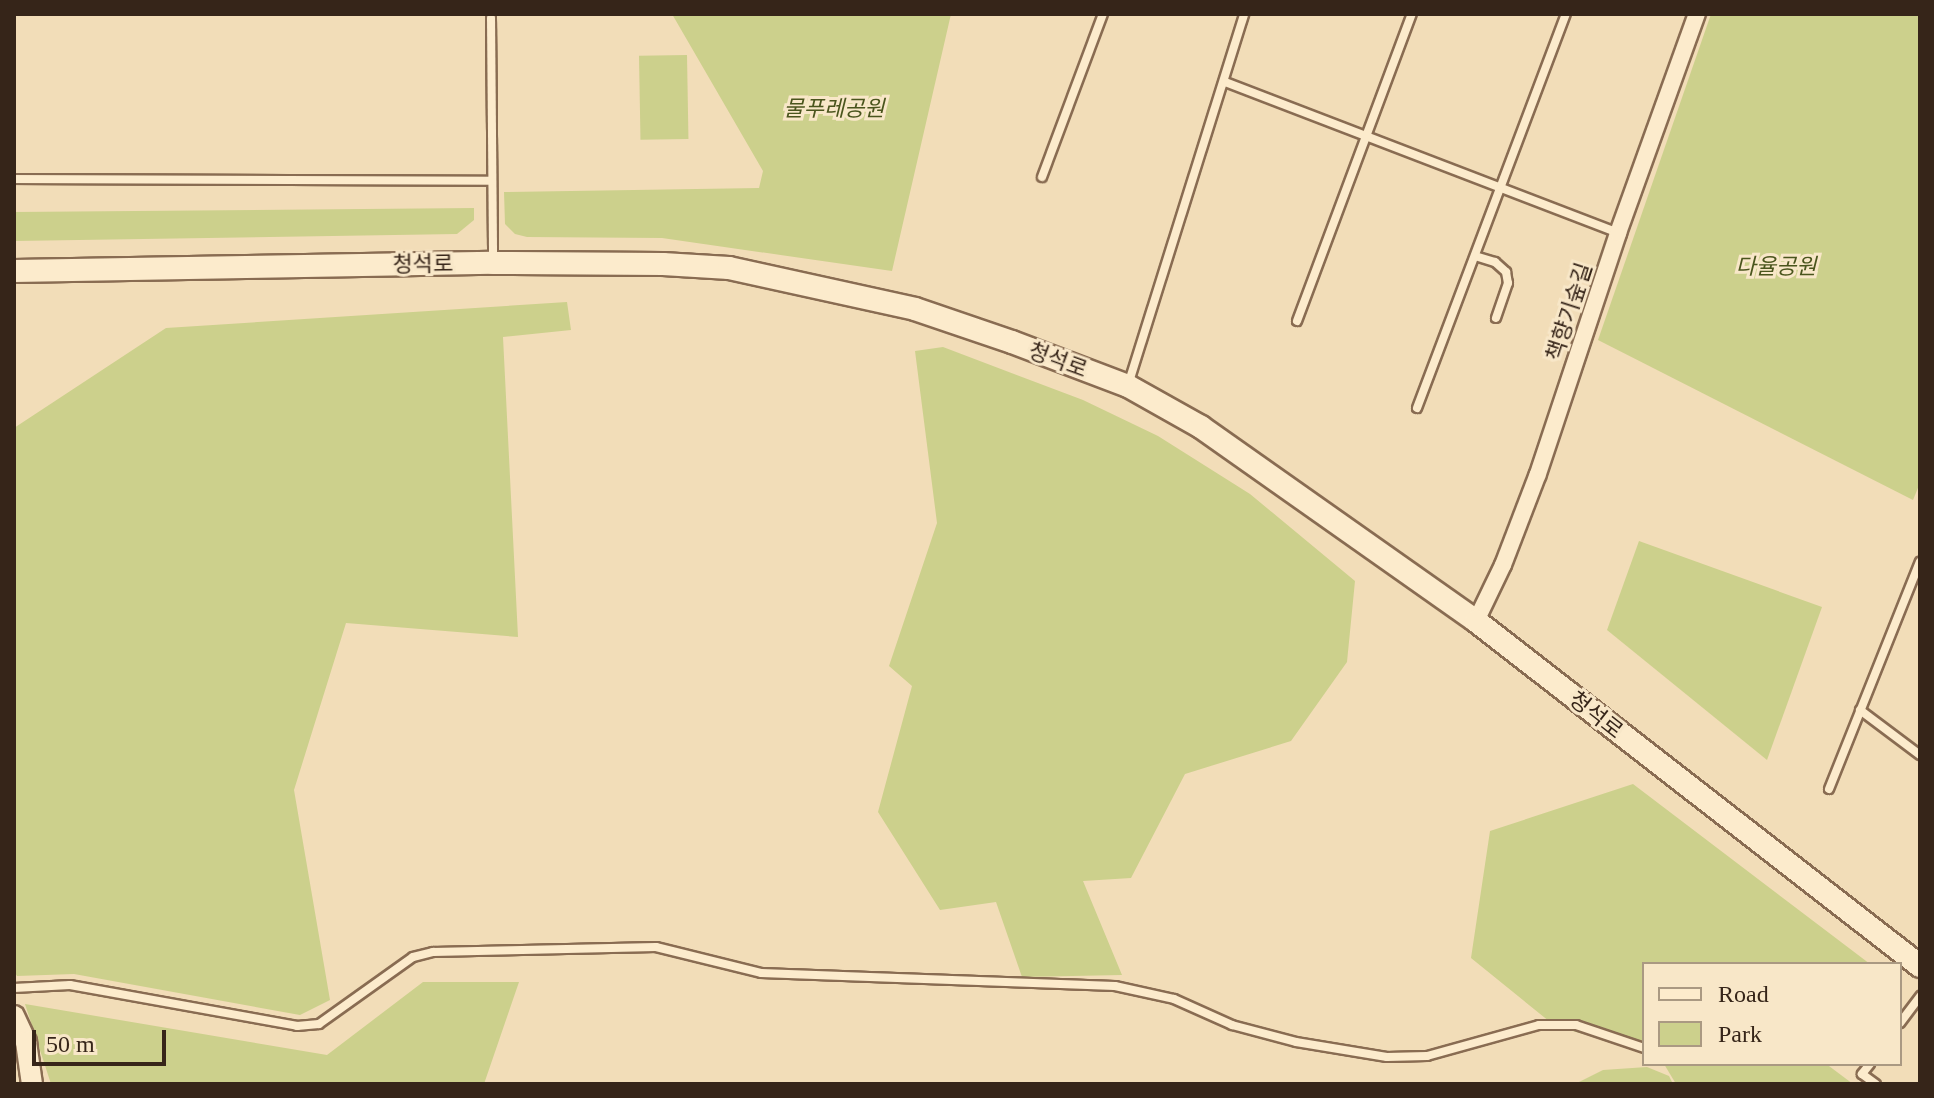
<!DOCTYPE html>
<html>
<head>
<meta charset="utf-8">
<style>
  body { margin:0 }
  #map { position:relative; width:1934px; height:1098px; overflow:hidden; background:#f2ddb8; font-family:"Times New Roman","Noto Sans KR",serif }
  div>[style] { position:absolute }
  .green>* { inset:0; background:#ccd08c; transform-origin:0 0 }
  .roads { filter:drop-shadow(2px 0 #896c52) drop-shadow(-2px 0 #896c52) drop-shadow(0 2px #896c52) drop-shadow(0 -2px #896c52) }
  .service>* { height:8px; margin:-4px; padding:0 4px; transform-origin:4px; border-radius:4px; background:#fcebcc }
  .minor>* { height:16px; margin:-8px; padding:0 8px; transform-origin:8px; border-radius:8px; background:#fcebcc }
  .tertiary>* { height:20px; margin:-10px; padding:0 10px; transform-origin:10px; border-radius:10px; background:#fcebcc }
  .secondary>* { height:22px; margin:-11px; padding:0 11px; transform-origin:11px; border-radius:11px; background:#fcebcc }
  span { translate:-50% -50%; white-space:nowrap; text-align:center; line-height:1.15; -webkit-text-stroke:6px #f8e7c8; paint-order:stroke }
  .park-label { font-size:22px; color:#4a551d; font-style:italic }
  .street-label { font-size:22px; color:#362519 }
  .frame { position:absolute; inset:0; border:16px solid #362519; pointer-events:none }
  .legend { position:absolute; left:1642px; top:962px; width:260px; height:104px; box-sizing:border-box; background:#f8e7c8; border:2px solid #aa9982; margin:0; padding:10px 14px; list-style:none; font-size:24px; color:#362519 }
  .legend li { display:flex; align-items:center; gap:16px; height:40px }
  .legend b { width:40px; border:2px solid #aa9982 }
  .scale { position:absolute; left:32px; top:1030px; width:134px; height:36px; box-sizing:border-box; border:4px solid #362519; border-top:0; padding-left:10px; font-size:24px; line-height:28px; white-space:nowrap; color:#362519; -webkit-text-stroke:6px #f8e7c8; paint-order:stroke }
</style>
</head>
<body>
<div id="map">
  <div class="green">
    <div style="clip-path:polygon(672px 14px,951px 14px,892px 271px,662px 238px,527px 237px,515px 234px,505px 224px,504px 192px,759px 188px,763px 171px)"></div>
    <div style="clip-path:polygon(1711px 14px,1920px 14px,1920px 483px,1913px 500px,1598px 340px)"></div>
    <div style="left:687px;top:55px;width:84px;height:48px;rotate:89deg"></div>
    <div style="clip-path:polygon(474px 208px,474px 220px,457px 234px,14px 241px,14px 212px)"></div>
    <div style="clip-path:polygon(567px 302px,571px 330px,503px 337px,518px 637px,346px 623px,294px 790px,330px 1000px,300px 1015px,74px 974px,17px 976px,14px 971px,14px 428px,166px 328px)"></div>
    <div style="clip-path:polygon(943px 347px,1083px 400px,1158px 436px,1250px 494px,1355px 581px,1347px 662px,1291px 741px,1185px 774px,1131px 878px,1083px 881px,1122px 975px,1022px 977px,996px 902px,940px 910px,878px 812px,912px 686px,889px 666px,937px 523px,915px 351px)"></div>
    <div style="clip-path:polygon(1639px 541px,1822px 607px,1767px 760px,1607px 630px)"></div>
    <div style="clip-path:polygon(1633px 784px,1870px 964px,1644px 964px,1644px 1047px,1632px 1048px,1555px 1026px,1471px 958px,1490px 831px)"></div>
    <div style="clip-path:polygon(423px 982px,519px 982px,484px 1084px,51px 1084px,25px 1004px,327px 1055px)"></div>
    <div style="clip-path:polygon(1664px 1064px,1829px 1066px,1853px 1084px,1676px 1084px)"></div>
    <div style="clip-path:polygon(1647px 1067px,1669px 1076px,1673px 1084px,1575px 1084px,1603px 1070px)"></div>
  </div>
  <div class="roads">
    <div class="service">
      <div style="left:491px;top:18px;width:244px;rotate:89.5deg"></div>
      <div style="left:1225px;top:82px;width:421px;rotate:21deg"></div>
      <div style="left:1042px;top:177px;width:174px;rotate:-69.5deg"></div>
      <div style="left:14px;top:179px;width:478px;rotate:0.2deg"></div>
      <div style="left:1475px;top:256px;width:21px;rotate:17deg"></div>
      <div style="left:1495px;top:262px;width:15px;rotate:42deg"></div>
      <div style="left:1506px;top:272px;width:11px;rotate:80deg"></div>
      <div style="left:1508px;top:283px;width:37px;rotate:109deg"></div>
      <div style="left:1297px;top:321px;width:328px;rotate:-69.5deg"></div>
      <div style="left:1128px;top:385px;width:389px;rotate:-72.6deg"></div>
      <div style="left:1417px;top:408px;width:421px;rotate:-69.3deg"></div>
      <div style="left:1860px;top:710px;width:75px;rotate:36.9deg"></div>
      <div style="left:1829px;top:789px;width:245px;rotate:-68.2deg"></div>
      <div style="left:14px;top:988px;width:56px;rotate:-3.1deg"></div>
      <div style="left:70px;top:985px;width:231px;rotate:10.2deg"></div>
      <div style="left:297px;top:1026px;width:22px;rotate:-5deg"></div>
      <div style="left:319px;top:1024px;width:115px;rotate:-35.5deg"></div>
      <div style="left:413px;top:957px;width:21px;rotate:-14deg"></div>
      <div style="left:433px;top:952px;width:223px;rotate:-1.3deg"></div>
      <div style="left:656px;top:947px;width:108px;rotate:13.9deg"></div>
      <div style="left:761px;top:973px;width:354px;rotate:2.1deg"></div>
      <div style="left:1115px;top:986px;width:60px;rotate:12.4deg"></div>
      <div style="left:1174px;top:999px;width:64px;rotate:24.1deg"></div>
      <div style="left:1232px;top:1025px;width:66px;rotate:14.9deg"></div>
      <div style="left:1296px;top:1042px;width:92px;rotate:9.4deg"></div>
      <div style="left:1387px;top:1057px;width:40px;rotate:-1.4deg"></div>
      <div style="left:1427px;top:1056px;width:116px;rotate:-15.5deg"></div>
      <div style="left:1539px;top:1025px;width:37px"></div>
      <div style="left:1576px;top:1025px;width:72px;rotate:18.7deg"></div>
      <div style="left:1900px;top:1023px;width:34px;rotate:-53deg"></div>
      <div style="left:1870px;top:1064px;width:13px;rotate:129deg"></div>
      <div style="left:1862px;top:1074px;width:17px;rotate:36deg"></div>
    </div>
    <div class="minor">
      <div style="left:1476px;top:621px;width:62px;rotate:-64.3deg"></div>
      <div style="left:1503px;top:565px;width:97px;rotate:-69deg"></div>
      <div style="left:1538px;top:474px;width:254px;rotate:-71.6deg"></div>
      <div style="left:1618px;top:233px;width:233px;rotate:-70.2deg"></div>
    </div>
    <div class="tertiary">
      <div style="left:14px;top:1016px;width:29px;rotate:65deg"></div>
      <div style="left:26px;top:1042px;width:42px;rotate:81.9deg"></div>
    </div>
    <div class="secondary">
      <div style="left:14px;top:271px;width:479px;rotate:-1deg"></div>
      <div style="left:493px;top:263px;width:170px;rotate:0.3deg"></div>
      <div style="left:663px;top:264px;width:66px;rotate:3.5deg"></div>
      <div style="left:729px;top:268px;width:190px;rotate:12.4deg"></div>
      <div style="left:915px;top:309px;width:102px;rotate:18.8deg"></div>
      <div style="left:1012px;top:342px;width:124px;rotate:20.8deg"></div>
      <div style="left:1128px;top:386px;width:84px;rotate:29.3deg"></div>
      <div style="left:1201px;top:427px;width:337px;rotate:35.2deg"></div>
      <div style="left:1476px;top:621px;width:562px;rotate:37.85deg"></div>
    </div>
  </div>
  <div class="park-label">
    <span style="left:834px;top:109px">물푸레공원</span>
    <span style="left:1776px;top:267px">다율공원</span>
  </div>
  <div class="street-label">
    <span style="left:423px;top:264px;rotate:-1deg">청석로</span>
    <span style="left:1569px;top:312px;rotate:-72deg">책향기숲길</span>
    <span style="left:1058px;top:360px;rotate:20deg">청석로</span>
    <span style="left:1596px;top:715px;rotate:38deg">청석로</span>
  </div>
  <div class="frame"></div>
  <ul class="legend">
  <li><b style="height:10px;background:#fcebcc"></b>Road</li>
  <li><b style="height:22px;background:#ccd08c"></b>Park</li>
  </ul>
  <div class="scale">50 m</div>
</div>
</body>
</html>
